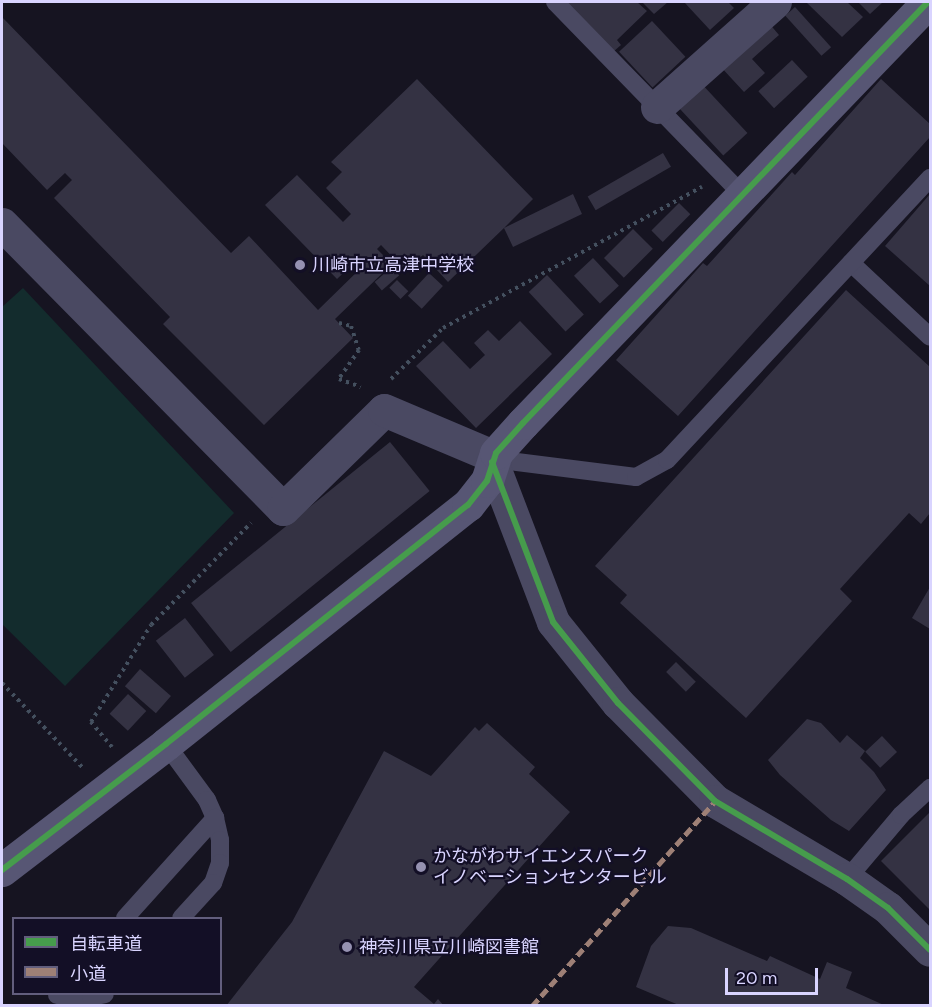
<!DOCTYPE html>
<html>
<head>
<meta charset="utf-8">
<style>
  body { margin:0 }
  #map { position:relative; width:932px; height:1007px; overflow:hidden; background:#161421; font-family:Figtree,"Noto Sans JP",sans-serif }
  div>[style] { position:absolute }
  .green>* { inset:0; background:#132c2d }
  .building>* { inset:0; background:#343243; transform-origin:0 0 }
  .path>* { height:4px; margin-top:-2px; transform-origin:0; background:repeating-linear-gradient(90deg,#44505f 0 3px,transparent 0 7.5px) }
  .lane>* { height:18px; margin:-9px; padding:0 9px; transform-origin:9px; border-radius:9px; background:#4a4962 }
  .street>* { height:33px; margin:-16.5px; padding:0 16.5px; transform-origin:16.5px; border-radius:16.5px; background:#4a4962 }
  .secondary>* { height:33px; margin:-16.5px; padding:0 16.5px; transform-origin:16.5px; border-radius:16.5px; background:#575674 }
  .quiet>* { height:4.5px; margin-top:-2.25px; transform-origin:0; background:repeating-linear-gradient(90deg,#9e8076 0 9px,transparent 0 13.5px) }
  .cycleway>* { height:6px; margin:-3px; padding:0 3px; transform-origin:3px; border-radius:3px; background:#469c4c }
  .dots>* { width:16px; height:16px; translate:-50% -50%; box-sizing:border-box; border:3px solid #130f26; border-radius:50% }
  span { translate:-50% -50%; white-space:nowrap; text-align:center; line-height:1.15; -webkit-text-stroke:4.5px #130f26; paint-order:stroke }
  .poi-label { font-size:18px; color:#d9d4ff }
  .left { translate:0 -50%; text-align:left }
  .frame { position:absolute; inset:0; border:3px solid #d9d4ff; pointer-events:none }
  .legend { position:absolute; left:12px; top:917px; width:210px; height:78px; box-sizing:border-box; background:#130f26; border:2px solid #625e7d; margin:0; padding:8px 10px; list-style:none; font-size:18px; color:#d9d4ff }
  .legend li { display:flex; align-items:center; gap:12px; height:30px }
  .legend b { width:30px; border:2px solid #625e7d }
  .scale { position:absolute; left:725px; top:968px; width:93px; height:27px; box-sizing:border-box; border:3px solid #d9d4ff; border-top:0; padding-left:8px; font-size:18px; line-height:21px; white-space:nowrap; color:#d9d4ff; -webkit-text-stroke:4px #130f26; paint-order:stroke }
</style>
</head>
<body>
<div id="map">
  <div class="green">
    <div style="clip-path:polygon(23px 288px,234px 513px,65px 686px,2px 624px,2px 307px)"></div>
  </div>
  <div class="building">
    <div style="clip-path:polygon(565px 2px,637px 2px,647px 11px,617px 40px,621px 45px,613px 52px)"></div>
    <div style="clip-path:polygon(642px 2px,668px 2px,654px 14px)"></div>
    <div style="clip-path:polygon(684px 2px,728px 2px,734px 8px,710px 30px)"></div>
    <div style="clip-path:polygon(806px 2px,847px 2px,863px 17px,842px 37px)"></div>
    <div style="clip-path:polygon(858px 2px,883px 2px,870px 14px)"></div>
    <div style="left:795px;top:7px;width:54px;height:13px;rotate:48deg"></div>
    <div style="clip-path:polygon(2px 17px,231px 253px,249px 236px,318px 310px,364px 265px,358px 259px,337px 279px,265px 205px,297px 175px,343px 222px,351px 214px,326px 188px,342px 172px,331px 162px,417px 79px,533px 199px,504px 228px,573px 194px,582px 214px,513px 247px,504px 228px,448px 282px,423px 255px,406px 271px,381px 245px,377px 249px,392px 264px,335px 319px,353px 338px,264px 425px,163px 324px,170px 317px,54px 198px,72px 180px,65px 173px,47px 190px,2px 143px)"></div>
    <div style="left:652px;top:21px;width:49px;height:45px;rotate:47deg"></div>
    <div style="clip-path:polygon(768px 22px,779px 35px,752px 59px,765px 73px,744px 92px,720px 66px)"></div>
    <div style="left:792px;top:60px;width:23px;height:46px;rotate:47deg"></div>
    <div style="clip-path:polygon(881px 79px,930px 124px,930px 137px,678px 416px,616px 360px,703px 263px,707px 266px,792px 172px,795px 175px)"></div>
    <div style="left:699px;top:81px;width:71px;height:33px;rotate:47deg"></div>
    <div style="left:663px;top:153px;width:16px;height:87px;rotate:60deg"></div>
    <div style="clip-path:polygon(930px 194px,930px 286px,885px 246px)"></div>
    <div style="left:679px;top:203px;width:16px;height:39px;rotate:45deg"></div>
    <div style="left:633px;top:229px;width:28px;height:41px;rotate:45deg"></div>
    <div style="left:593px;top:258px;width:38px;height:26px;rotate:47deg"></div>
    <div style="left:392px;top:267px;width:11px;height:23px;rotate:49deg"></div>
    <div style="left:429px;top:273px;width:19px;height:31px;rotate:43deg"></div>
    <div style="left:547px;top:275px;width:54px;height:25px;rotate:47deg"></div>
    <div style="left:397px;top:280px;width:16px;height:11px;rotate:45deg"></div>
    <div style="clip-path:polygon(846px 290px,930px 367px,930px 513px,921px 524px,909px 513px,840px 589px,852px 601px,746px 718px,620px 603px,627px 595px,595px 566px)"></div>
    <div style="clip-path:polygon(520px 321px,552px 354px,476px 428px,416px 366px,443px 341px,470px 369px,485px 355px,474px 343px,488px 330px,499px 341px)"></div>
    <div style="left:390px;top:442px;width:63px;height:256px;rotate:51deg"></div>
    <div style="clip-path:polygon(930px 587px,930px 629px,912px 618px)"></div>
    <div style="left:185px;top:618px;width:47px;height:37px;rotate:52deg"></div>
    <div style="left:676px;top:662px;width:28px;height:14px;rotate:45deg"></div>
    <div style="left:140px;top:669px;width:41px;height:23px;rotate:41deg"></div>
    <div style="left:128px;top:694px;width:25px;height:27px;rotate:43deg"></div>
    <div style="clip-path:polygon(807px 719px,821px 723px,840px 743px,847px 735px,865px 751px,860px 758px,874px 772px,886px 790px,849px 831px,831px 820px,780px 775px,768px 760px)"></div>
    <div style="clip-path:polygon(487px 723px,535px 767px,529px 774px,570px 812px,414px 987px,434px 1004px,438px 999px,444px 1006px,226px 1006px,292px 922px,384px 751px,431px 776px,475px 727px,479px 731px)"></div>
    <div style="left:882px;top:736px;width:22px;height:23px;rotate:47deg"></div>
    <div style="clip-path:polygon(930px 812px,930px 910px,881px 861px)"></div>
    <div style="clip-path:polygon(668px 926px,691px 928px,767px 961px,770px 956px,820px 979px,827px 962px,852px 972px,846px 988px,886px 1006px,681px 1006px,636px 987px,651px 946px)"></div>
  </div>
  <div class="path">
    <div style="left:339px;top:323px;width:12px;rotate:14deg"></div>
    <div style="left:351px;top:326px;width:25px;rotate:72deg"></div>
    <div style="left:359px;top:350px;width:35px;rotate:125deg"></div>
    <div style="left:339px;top:379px;width:23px;rotate:20deg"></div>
    <div style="left:391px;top:379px;width:73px;rotate:-44.4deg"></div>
    <div style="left:443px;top:328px;width:295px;rotate:-28.6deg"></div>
    <div style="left:2px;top:683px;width:119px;rotate:46.4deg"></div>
    <div style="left:112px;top:747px;width:33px;rotate:-130deg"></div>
    <div style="left:91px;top:722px;width:114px;rotate:-58.3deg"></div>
    <div style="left:151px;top:625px;width:143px;rotate:-45.6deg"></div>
  </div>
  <div class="lane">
    <div style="left:555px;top:2px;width:269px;rotate:45.8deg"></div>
    <div style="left:851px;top:263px;width:108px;rotate:43.1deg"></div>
    <div style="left:493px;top:459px;width:144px;rotate:7.2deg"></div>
    <div style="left:636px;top:477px;width:35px;rotate:-29deg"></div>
    <div style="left:667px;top:460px;width:386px;rotate:-47deg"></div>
    <div style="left:166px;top:744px;width:69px;rotate:53.8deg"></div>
    <div style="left:207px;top:800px;width:20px;rotate:66deg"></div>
    <div style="left:215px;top:818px;width:23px;rotate:77deg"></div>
    <div style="left:220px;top:840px;width:23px;rotate:90deg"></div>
    <div style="left:220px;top:863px;width:21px;rotate:109deg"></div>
    <div style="left:213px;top:883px;width:47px;rotate:132.4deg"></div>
    <div style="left:847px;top:879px;width:84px;rotate:-49.8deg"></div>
    <div style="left:901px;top:815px;width:40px;rotate:-43deg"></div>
    <div style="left:125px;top:918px;width:135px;rotate:-48deg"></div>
    <div style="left:57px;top:995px;width:34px;rotate:3deg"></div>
    <div style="left:91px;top:997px;width:14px;rotate:-12deg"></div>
  </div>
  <div class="street">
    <div style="left:657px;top:107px;width:158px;rotate:-41.7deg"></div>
    <div style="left:2px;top:224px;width:400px;rotate:45.4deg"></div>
    <div style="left:283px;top:509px;width:141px;rotate:-44.4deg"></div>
    <div style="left:384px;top:410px;width:121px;rotate:22.9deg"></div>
    <div style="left:492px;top:462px;width:171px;rotate:69.1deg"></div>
    <div style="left:553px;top:622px;width:104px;rotate:51.3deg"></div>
    <div style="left:618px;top:703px;width:138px;rotate:45.3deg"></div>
    <div style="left:715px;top:801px;width:153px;rotate:30.6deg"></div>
    <div style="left:847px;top:879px;width:50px;rotate:35.3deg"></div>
    <div style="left:888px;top:908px;width:59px;rotate:45deg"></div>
  </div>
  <div class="secondary">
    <div style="left:2px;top:870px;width:207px;rotate:-37.5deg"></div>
    <div style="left:166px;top:744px;width:385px;rotate:-38.4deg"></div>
    <div style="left:468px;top:505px;width:31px;rotate:-52deg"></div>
    <div style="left:487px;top:481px;width:29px;rotate:-72deg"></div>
    <div style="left:496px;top:453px;width:40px;rotate:-48deg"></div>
    <div style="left:523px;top:423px;width:584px;rotate:-46.11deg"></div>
  </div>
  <div class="quiet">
    <div style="left:532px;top:1006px;width:275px;rotate:-48.2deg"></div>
  </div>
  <div class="cycleway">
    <div style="left:492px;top:462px;width:171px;rotate:69.1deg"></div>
    <div style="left:553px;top:622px;width:104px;rotate:51.3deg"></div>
    <div style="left:618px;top:703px;width:138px;rotate:45.3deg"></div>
    <div style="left:715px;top:801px;width:153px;rotate:30.6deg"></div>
    <div style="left:847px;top:879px;width:50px;rotate:35.3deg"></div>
    <div style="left:888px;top:908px;width:59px;rotate:45deg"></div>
    <div style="left:2px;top:870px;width:207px;rotate:-37.5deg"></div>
    <div style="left:166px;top:744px;width:385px;rotate:-38.4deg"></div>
    <div style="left:468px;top:505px;width:31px;rotate:-52deg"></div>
    <div style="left:487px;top:481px;width:29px;rotate:-72deg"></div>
    <div style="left:496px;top:453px;width:40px;rotate:-48deg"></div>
    <div style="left:523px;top:423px;width:584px;rotate:-46.11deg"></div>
  </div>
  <div class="dots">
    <div style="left:300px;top:265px;background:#9591b1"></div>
    <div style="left:421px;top:867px;background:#9591b1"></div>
    <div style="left:347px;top:947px;background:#9591b1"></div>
  </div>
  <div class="poi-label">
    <span class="left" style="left:312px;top:265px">川崎市立高津中学校</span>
    <span class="left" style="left:433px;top:867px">かながわサイエンスパーク<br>イノベーションセンタービル</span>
    <span class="left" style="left:359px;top:947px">神奈川県立川崎図書館</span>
  </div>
  <div class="frame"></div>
  <ul class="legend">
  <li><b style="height:8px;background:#469c4c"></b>自転車道</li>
  <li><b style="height:8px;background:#9e8076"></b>小道</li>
  </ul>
  <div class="scale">20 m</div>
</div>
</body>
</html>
